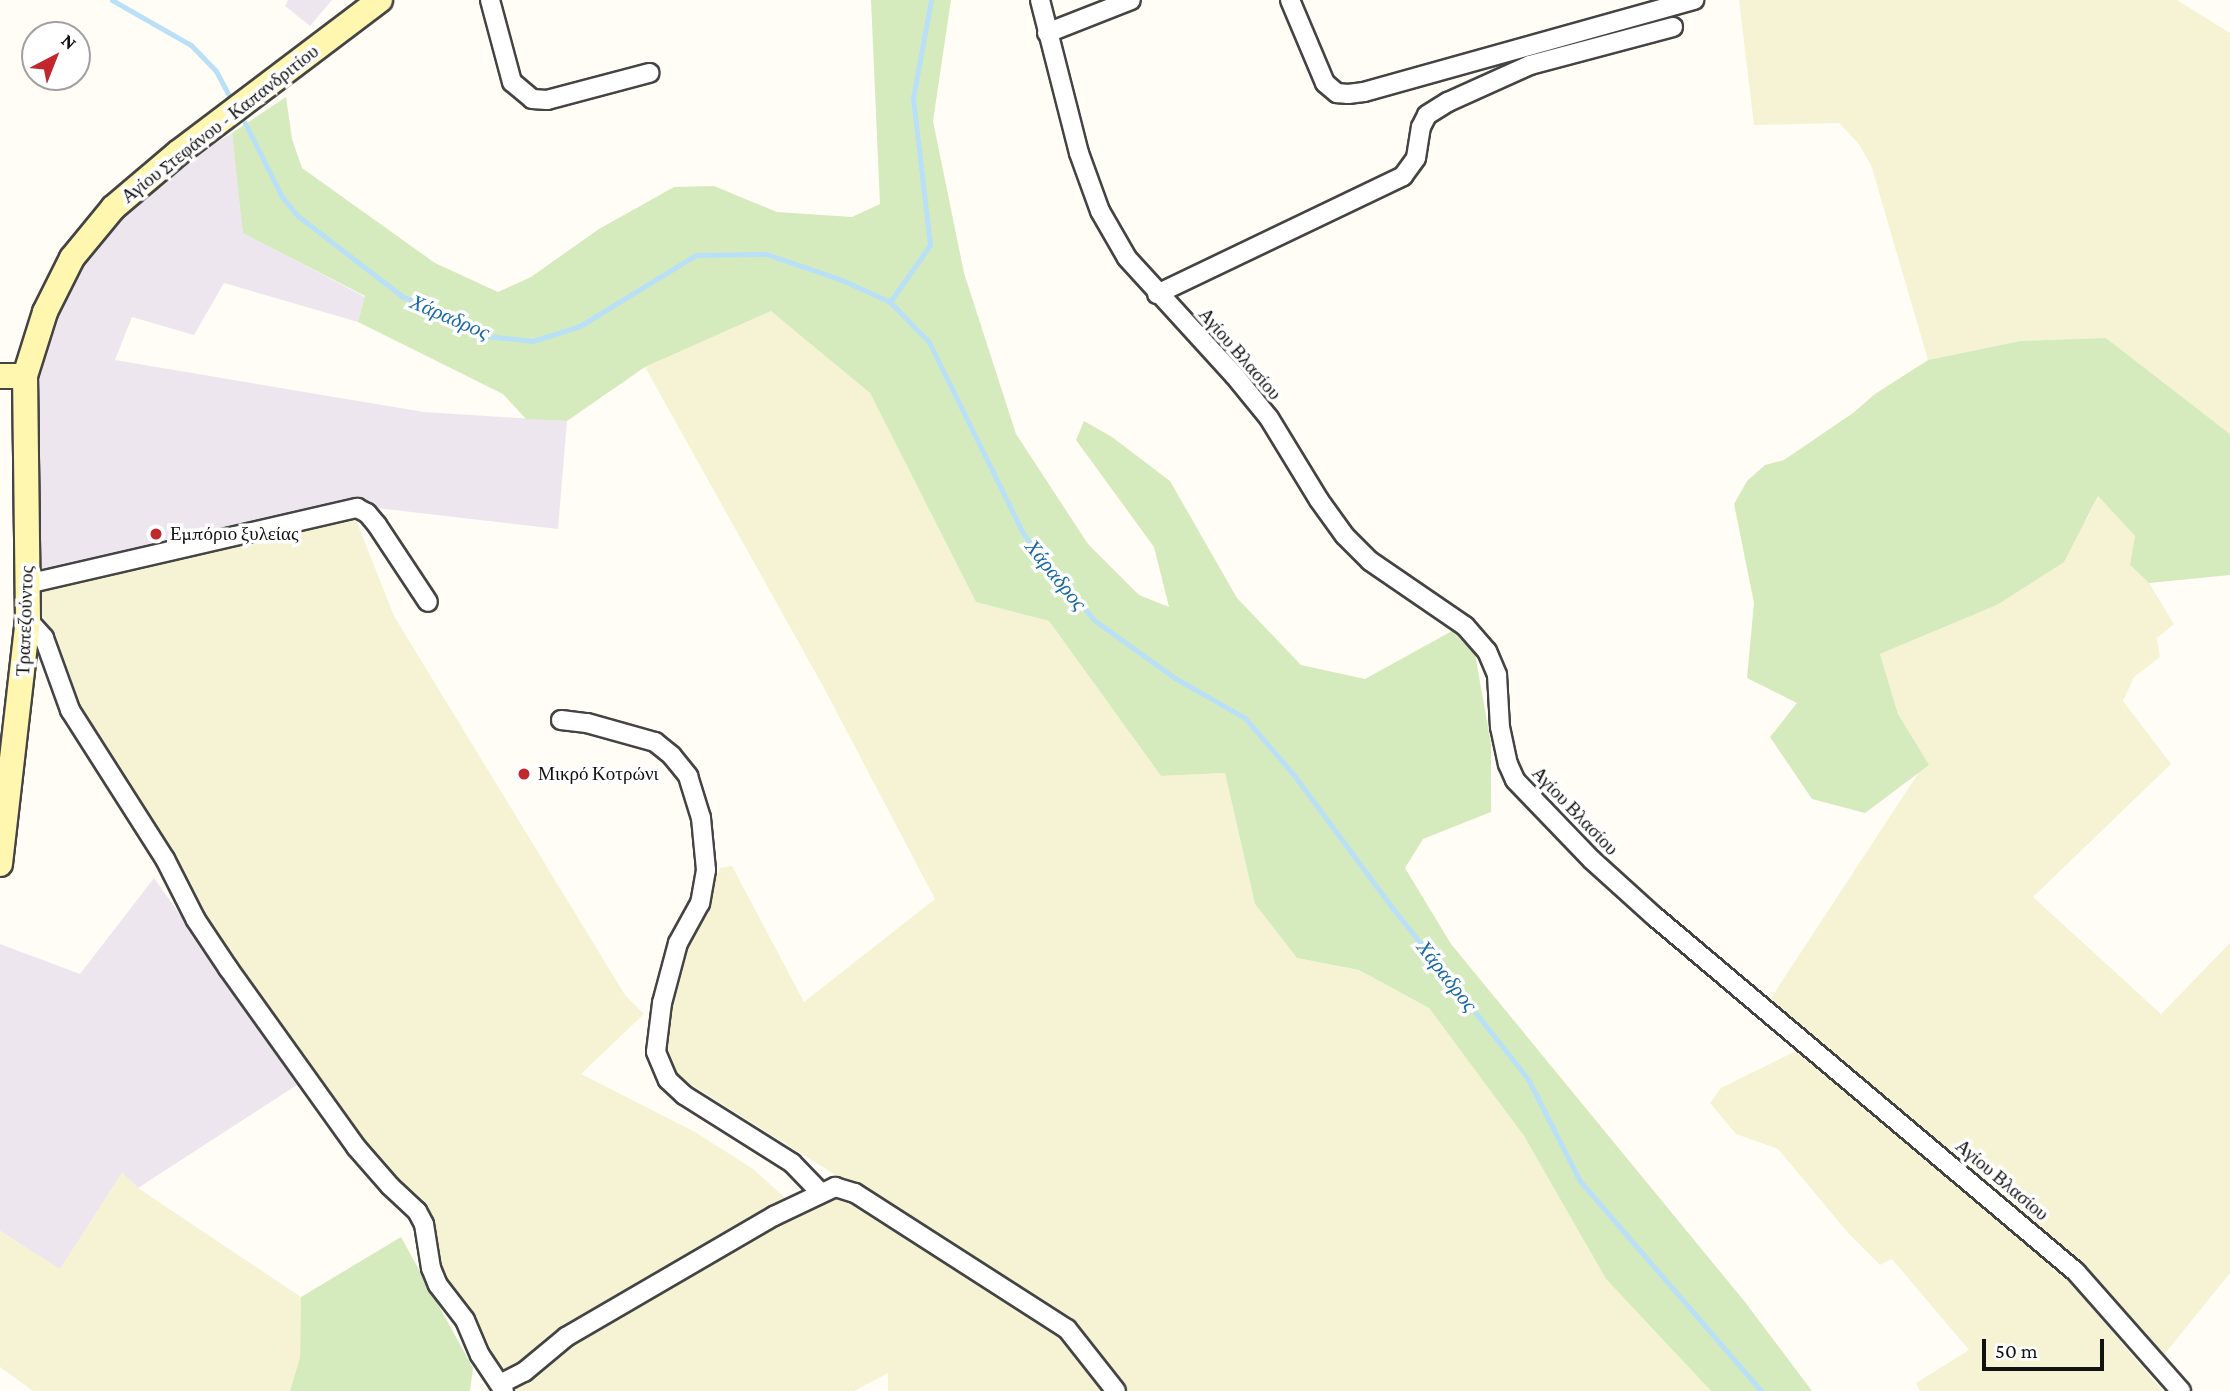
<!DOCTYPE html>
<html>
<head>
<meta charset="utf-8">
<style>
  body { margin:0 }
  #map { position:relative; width:2230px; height:1391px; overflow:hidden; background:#fffdf5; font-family:"Crimson Pro",serif }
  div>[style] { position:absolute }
  .industrial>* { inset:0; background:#eee6ef }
  .farmland>* { inset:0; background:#f6f3d4 }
  .green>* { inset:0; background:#d5ebbd }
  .stream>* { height:5px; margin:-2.5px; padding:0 2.5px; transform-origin:2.5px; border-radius:2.5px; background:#b9e0f7 }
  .roads { filter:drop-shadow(2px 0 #444) drop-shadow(-2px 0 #444) drop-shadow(0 2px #444) drop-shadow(0 -2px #444) }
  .minor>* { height:18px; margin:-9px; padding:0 9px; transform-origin:9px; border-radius:9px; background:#fff }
  .secondary>* { height:24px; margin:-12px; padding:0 12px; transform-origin:12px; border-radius:12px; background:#fff6b0 }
  .dots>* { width:19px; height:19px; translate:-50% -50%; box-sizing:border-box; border:4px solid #fff; border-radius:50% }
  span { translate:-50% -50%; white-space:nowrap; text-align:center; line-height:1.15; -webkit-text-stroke:7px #fff; paint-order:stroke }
  .street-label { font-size:19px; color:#111 }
  .poi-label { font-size:19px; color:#111 }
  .left { translate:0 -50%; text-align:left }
  .water-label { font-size:21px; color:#1768a6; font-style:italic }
  .north { position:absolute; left:21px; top:21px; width:70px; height:70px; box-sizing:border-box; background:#fff; border:2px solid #a0a0a0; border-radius:50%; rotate:42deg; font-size:19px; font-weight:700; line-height:28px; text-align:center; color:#111 }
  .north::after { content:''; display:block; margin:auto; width:24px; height:32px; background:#c4262e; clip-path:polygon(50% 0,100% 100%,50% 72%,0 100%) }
  .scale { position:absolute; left:1982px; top:1339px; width:122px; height:32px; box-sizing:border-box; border:4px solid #111; border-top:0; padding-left:9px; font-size:21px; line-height:24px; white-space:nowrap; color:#111; -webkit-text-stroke:5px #fff; paint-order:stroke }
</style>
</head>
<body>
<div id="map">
  <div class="industrial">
    <div style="clip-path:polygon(288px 0,332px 0,310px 26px,285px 6px)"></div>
    <div style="clip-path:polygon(232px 133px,244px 233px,365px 297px,358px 322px,224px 283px,194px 335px,132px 317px,115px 360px,424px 412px,567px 421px,558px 529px,351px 505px,33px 577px,30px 386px,72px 269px,149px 184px)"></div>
    <div style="clip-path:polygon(154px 878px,300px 1083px,138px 1188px,122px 1173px,60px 1270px,0 1231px,0 944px,80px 974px)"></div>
  </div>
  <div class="farmland">
    <div style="clip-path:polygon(1739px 0,2177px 0,2230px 33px,2230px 434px,2106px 338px,2020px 341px,1928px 360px,1871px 165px,1858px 143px,1839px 123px,1754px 125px)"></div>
    <div style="clip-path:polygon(771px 310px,870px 393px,976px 602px,1049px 621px,1161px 776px,1225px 773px,1255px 904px,1297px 958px,1359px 970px,1429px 1008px,1524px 1136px,1606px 1279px,1711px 1391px,888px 1391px,888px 1373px,854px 1391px,486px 1391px,499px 1369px,478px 1327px,442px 1277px,428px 1205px,381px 1166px,202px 917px,75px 703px,44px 626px,37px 589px,354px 515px,394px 616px,625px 995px,644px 1014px,581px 1074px,695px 1132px,753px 1169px,801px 1212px,834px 1194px,939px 1256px,947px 1245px,682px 1079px,669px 1065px,664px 1045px,671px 1001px,688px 942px,720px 868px,732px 866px,804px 1002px,935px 899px,824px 688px,645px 367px)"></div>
    <div style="clip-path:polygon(2098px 496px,2135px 536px,2130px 565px,2149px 583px,2174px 624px,2157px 638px,2160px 657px,2134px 677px,2123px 701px,2171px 764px,2033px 897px,2161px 1014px,2230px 943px,2230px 1273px,2163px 1356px,2082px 1266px,1769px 1001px,1919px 772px,1928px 765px,1898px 714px,1880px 654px,1997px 605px,2087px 519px)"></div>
    <div style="clip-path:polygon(1794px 1052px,1805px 1054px,2066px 1278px,2163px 1391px,1920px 1391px,1916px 1383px,1969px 1350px,1892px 1259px,1880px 1265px,1849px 1234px,1778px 1149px,1736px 1134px,1710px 1103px,1721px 1088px)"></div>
    <div style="clip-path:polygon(122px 1173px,138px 1188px,301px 1297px,300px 1357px,290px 1391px,33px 1391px,0 1367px,0 1231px,60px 1269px)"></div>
  </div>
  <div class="green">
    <div style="clip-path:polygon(871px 0,951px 0,933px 121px,964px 273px,1016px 434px,1088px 544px,1139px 595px,1169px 607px,1154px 547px,1076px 440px,1084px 421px,1112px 437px,1170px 481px,1237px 598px,1301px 665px,1365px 679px,1452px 631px,1475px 654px,1491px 744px,1491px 812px,1423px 839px,1405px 868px,1451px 944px,1745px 1302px,1812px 1391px,1711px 1391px,1606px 1279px,1524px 1136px,1429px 1008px,1359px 970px,1297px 958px,1255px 904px,1225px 773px,1161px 776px,1049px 621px,976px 602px,870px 393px,771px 311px,645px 367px,567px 421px,526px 419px,503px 394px,358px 322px,365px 296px,243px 233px,232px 133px,286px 97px,292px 139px,302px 168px,435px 263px,498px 292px,531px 277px,599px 229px,674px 187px,714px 186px,777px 212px,852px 217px,880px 204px)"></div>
    <div style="clip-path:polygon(2106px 338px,2230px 434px,2230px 575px,2149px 583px,2130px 565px,2135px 536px,2098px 496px,2064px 562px,1997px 605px,1880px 654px,1898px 714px,1929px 765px,1865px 813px,1812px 799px,1770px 737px,1797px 703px,1747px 678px,1754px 603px,1734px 504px,1747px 481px,1765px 465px,1784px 460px,1853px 413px,1875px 394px,1928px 360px,2020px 341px)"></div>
    <div style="clip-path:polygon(401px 1237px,473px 1368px,470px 1391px,290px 1391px,300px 1357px,301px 1297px)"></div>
  </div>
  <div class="stream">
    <div style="left:112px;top:0;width:91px;rotate:29.7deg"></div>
    <div style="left:191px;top:45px;width:36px;rotate:46deg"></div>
    <div style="left:216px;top:71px;width:27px;rotate:62deg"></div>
    <div style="left:245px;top:123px;width:83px;rotate:63.4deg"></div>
    <div style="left:282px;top:197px;width:25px;rotate:50deg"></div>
    <div style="left:298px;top:216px;width:131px;rotate:37.6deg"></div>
    <div style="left:402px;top:296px;width:93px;rotate:25.5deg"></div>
    <div style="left:486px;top:336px;width:47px;rotate:6.1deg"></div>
    <div style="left:533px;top:341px;width:49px;rotate:-17.7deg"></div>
    <div style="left:580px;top:326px;width:136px;rotate:-31.5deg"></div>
    <div style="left:696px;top:255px;width:70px;rotate:-0.8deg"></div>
    <div style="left:766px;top:254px;width:80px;rotate:18.9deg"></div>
    <div style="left:842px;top:280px;width:53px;rotate:24.6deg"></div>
    <div style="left:890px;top:302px;width:56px;rotate:45.7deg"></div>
    <div style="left:929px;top:342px;width:215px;rotate:63.8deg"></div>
    <div style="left:1024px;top:535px;width:110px;rotate:50.5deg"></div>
    <div style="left:1094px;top:620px;width:100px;rotate:35.6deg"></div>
    <div style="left:1175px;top:678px;width:81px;rotate:29.7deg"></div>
    <div style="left:1245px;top:718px;width:75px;rotate:49.3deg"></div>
    <div style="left:1294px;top:775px;width:163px;rotate:53.5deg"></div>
    <div style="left:1391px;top:906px;width:221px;rotate:51.6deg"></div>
    <div style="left:1528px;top:1079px;width:114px;rotate:63deg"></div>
    <div style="left:1580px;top:1181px;width:277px;rotate:49.2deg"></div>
    <div style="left:890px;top:302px;width:70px;rotate:-54.9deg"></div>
    <div style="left:930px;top:245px;width:148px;rotate:-96.6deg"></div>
    <div style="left:913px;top:98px;width:100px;rotate:-79.6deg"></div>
  </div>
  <div class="roads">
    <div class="minor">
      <div style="left:490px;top:0;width:85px;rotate:75deg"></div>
      <div style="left:512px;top:82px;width:26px;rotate:40deg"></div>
      <div style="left:532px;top:99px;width:15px;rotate:4deg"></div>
      <div style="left:547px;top:100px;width:106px;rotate:-14.8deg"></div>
      <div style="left:1040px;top:0;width:158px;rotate:75.7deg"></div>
      <div style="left:1079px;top:153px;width:62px;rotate:70.1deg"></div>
      <div style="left:1100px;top:211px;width:54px;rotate:60.1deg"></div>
      <div style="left:1127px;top:258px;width:159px;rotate:47.6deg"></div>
      <div style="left:1234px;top:375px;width:55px;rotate:50.9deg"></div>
      <div style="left:1269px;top:418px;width:96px;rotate:58.6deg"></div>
      <div style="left:1319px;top:500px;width:44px;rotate:54.2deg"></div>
      <div style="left:1345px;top:536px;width:35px;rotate:45deg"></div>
      <div style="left:1370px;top:561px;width:115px;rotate:34.4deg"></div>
      <div style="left:1465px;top:626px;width:33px;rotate:49deg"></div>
      <div style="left:1487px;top:651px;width:26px;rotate:67deg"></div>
      <div style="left:1497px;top:675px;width:52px;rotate:86.7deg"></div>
      <div style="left:1500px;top:727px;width:38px;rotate:78deg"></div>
      <div style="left:1508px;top:764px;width:17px;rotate:66deg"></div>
      <div style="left:1515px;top:780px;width:111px;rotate:46.1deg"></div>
      <div style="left:1592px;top:860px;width:84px;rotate:42.1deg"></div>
      <div style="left:1654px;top:916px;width:552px;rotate:40.15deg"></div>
      <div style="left:2076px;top:1272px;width:159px;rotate:48.6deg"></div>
      <div style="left:1290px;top:0;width:90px;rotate:67.1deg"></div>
      <div style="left:1325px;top:83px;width:16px;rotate:40deg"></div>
      <div style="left:1337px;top:93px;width:11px;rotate:5deg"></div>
      <div style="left:1348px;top:94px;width:16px;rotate:-7deg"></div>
      <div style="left:1364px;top:92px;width:343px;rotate:-15.6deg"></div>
      <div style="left:1047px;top:33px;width:90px;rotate:-21.4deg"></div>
      <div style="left:1157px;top:294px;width:273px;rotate:-25.6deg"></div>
      <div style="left:1403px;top:176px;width:22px;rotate:-54deg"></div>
      <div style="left:1416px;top:158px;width:31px;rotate:-81deg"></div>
      <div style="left:1421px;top:127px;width:13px;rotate:-63deg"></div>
      <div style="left:1427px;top:115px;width:25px;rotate:-32deg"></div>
      <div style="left:1448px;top:102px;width:90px;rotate:-24.3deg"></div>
      <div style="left:1530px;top:65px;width:148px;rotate:-14.9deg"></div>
      <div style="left:27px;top:584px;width:339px;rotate:-13deg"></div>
      <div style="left:357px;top:508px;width:11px;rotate:27deg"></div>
      <div style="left:367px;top:513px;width:16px;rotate:50deg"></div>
      <div style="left:377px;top:525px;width:92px;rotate:56.5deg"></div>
      <div style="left:28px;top:620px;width:24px;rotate:48deg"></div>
      <div style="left:44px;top:638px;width:77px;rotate:70.1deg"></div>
      <div style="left:70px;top:710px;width:177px;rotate:57.5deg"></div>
      <div style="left:165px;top:859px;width:68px;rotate:63.1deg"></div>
      <div style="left:196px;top:920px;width:58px;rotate:56.3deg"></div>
      <div style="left:228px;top:968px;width:220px;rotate:54.4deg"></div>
      <div style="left:356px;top:1147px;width:52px;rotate:48.9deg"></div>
      <div style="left:390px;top:1186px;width:37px;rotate:43deg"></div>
      <div style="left:417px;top:1211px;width:15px;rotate:62deg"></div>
      <div style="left:424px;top:1224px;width:45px;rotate:81deg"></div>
      <div style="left:431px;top:1268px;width:18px;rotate:68deg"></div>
      <div style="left:438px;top:1285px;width:44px;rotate:52.4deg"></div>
      <div style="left:465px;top:1320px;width:38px;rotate:67deg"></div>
      <div style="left:480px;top:1355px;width:43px;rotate:56.3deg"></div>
      <div style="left:561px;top:720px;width:26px;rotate:7deg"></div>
      <div style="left:587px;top:723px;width:71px;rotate:15.6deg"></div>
      <div style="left:655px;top:742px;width:22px;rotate:39deg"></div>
      <div style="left:672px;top:756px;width:26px;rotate:51deg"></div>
      <div style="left:688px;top:776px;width:44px;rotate:72.8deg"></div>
      <div style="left:701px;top:818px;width:52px;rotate:84.5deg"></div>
      <div style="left:706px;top:870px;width:34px;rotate:100deg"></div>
      <div style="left:700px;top:903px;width:46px;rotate:118.8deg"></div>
      <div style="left:678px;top:943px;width:62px;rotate:104.9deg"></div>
      <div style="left:662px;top:1003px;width:49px;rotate:97deg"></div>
      <div style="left:656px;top:1052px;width:30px;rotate:67deg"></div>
      <div style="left:668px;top:1080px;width:22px;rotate:43deg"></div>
      <div style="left:684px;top:1095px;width:128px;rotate:32.2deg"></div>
      <div style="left:792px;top:1163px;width:40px;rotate:46deg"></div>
      <div style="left:500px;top:1384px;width:27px;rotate:-27deg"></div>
      <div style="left:524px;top:1372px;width:55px;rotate:-39.8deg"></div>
      <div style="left:566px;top:1337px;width:241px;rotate:-30.2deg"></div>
      <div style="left:774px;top:1216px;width:68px;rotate:-25.4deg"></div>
      <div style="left:835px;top:1187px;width:21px;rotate:17deg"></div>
      <div style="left:855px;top:1193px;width:252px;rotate:32.7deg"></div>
      <div style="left:1067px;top:1329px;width:79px;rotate:51.7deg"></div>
    </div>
    <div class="secondary">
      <div style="left:0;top:376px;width:25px"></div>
      <div style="left:0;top:864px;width:246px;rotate:-83.5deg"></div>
      <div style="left:28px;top:620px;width:244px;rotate:-90.7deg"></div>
      <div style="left:25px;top:376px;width:67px;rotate:-72.6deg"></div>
      <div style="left:45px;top:312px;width:60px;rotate:-63.4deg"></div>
      <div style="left:72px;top:258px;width:65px;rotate:-50.6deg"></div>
      <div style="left:113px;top:208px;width:87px;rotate:-40.3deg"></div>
      <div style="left:179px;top:152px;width:252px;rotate:-37.1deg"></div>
    </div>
  </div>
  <div class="dots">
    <div style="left:156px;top:534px;background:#c4262e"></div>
    <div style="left:524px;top:774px;background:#c4262e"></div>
  </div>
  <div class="street-label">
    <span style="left:220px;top:124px;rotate:-38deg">Αγίου Στεφάνου - Καπανδριτίου</span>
    <span style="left:1240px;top:354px;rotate:49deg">Αγίου Βλασίου</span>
    <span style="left:25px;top:621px;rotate:-88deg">Τραπεζούντος</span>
    <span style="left:1575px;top:811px;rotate:46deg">Αγίου Βλασίου</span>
    <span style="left:2002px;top:1180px;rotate:40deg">Αγίου Βλασίου</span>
  </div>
  <div class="poi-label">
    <span class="left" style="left:170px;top:534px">Εμπόριο ξυλείας</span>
    <span class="left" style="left:538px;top:774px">Μικρό Κοτρώνι</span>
  </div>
  <div class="water-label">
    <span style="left:450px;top:317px;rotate:23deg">Χάραδρος</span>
    <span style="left:1056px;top:575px;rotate:51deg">Χάραδρος</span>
    <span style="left:1447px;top:976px;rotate:52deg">Χάραδρος</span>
  </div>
  <div class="north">N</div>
  <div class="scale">50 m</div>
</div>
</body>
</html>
